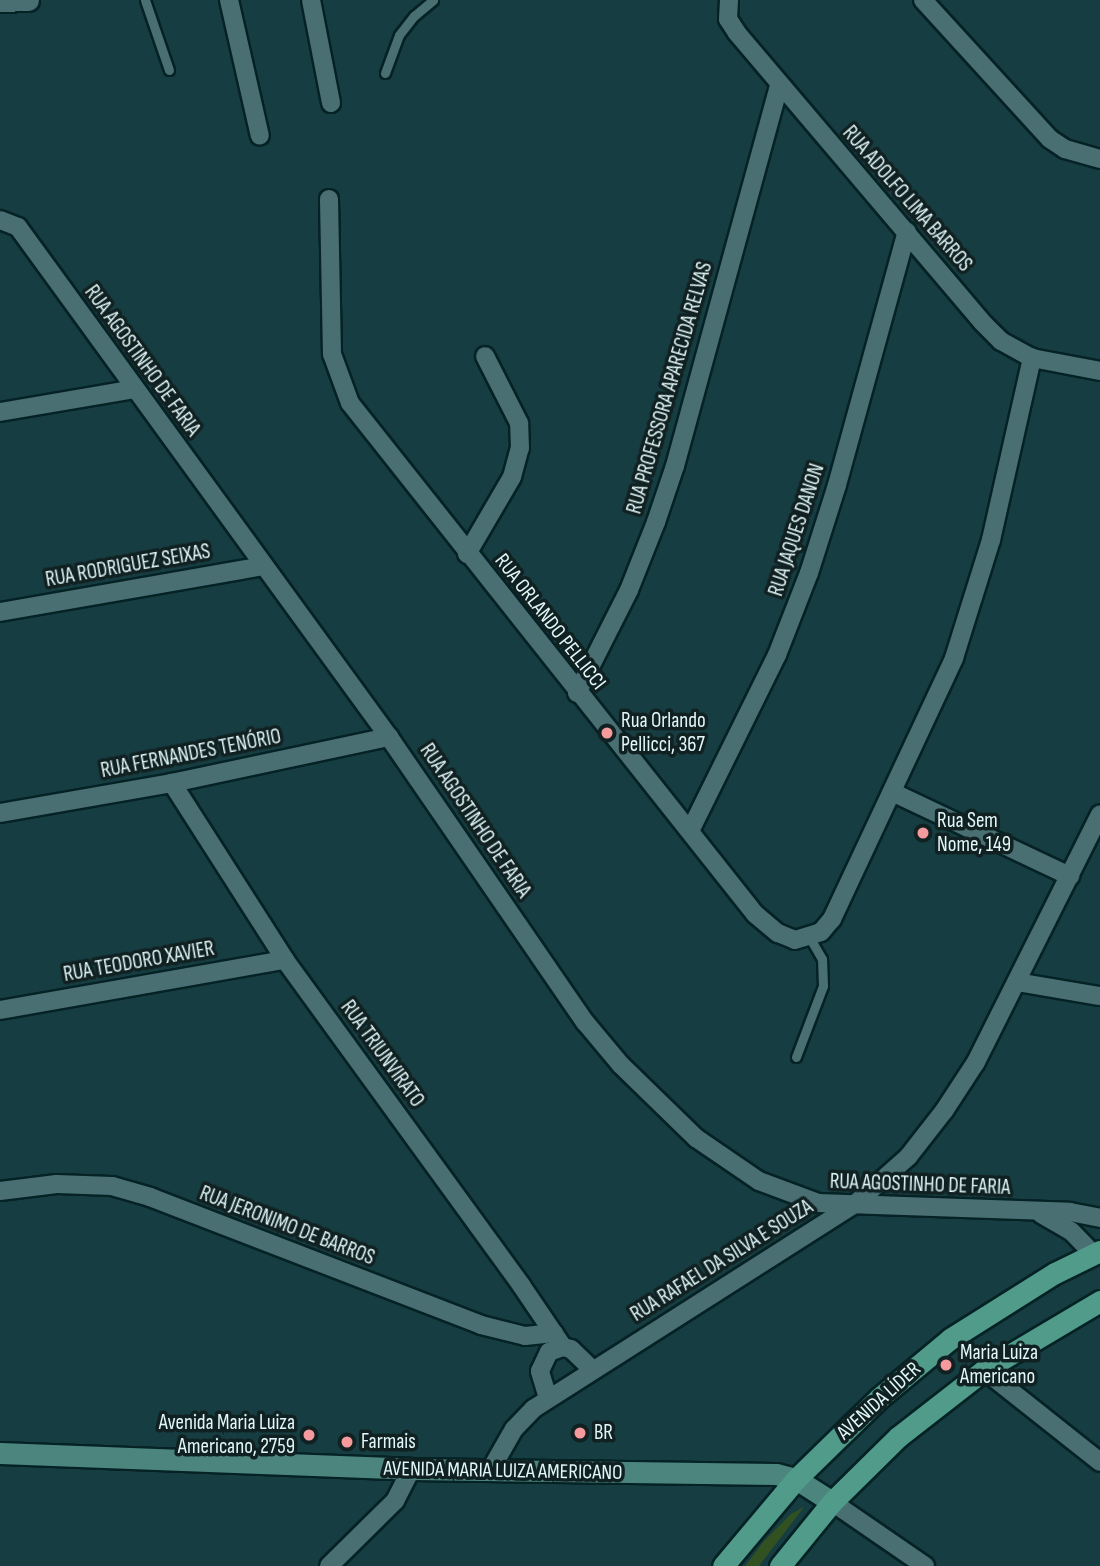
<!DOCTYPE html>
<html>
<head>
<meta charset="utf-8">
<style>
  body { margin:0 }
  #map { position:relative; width:1100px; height:1566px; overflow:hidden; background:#163d41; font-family:"Sofia Sans Condensed",sans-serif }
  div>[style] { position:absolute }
  .green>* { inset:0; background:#325120 }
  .roads { filter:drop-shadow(2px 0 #052225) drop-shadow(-2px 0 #052225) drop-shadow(0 2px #052225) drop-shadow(0 -2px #052225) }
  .service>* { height:9px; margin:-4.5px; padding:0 4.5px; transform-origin:4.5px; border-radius:4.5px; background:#496f73 }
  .minor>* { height:18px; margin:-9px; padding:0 9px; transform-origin:9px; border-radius:9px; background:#496f73 }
  .tertiary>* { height:21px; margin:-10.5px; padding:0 10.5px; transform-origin:10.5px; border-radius:10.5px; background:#496f73 }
  .secondary>* { height:21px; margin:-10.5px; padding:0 10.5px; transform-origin:10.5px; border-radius:10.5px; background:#4c857e }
  .primary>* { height:21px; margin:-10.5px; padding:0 10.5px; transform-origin:10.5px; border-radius:10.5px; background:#509b8a }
  .dots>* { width:19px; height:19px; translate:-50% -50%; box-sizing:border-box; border:4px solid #112122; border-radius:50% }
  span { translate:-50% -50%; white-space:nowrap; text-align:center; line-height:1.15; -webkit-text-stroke:7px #112122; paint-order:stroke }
  .street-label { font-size:21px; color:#e2f7f9 }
  .poi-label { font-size:21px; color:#e2f7f9 }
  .left { translate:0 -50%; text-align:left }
  .right { translate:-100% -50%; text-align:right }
</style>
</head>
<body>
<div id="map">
  <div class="green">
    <div style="clip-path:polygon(804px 1507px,759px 1566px,745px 1566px,764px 1541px,791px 1514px)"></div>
  </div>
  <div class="roads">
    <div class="service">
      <div style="left:145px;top:0;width:74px;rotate:71.1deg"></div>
      <div style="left:385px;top:73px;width:40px;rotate:-69.8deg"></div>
      <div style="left:399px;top:35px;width:24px;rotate:-52deg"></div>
      <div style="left:414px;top:16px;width:25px;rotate:-40deg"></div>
      <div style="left:796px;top:1057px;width:76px;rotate:-69.2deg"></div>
      <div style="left:823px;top:986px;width:27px;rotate:-92deg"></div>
      <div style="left:822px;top:959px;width:24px;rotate:-120deg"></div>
    </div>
    <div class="minor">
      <div style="left:229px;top:0;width:139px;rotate:77.2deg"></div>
      <div style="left:311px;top:0;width:105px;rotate:79deg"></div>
      <div style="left:729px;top:0;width:19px;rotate:93deg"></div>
      <div style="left:728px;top:19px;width:17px;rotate:57deg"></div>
      <div style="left:737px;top:33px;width:379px;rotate:49.7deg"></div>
      <div style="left:982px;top:322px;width:27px;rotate:45deg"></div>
      <div style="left:1001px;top:341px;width:35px;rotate:29deg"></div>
      <div style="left:1032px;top:358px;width:69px;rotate:10.8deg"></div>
      <div style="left:923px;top:0;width:188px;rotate:47.6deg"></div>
      <div style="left:1050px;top:139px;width:18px;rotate:34deg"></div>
      <div style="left:1065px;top:149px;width:36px;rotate:16deg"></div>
      <div style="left:329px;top:199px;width:155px;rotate:88.9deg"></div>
      <div style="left:332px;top:354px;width:52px;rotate:69.8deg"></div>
      <div style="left:350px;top:403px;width:652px;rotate:51.6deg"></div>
      <div style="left:755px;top:914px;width:30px;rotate:40deg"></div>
      <div style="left:778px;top:933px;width:18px;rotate:22deg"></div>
      <div style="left:795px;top:940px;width:27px;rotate:-17deg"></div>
      <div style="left:821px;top:932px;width:17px;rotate:-50deg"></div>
      <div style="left:832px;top:919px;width:288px;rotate:-64.9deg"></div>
      <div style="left:954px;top:658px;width:124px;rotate:-72.6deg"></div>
      <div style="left:991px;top:540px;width:187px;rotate:-77.3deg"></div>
      <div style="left:0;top:220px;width:19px;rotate:21deg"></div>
      <div style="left:18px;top:227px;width:631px;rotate:53.97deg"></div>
      <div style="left:389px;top:737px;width:346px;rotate:55.5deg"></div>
      <div style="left:585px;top:1022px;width:56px;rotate:50.1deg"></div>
      <div style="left:621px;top:1065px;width:105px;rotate:44.2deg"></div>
      <div style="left:696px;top:1138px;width:76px;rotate:34.3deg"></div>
      <div style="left:759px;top:1181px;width:63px;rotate:20.4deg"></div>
      <div style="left:818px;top:1203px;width:252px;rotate:2deg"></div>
      <div style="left:1070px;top:1212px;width:31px;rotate:11deg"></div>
      <div style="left:0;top:412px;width:136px;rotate:-9.7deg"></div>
      <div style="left:467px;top:554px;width:89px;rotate:-59.7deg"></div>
      <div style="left:512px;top:477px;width:30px;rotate:-75deg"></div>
      <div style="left:520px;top:448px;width:25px;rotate:-92deg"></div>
      <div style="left:519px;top:423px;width:75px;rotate:-116.9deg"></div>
      <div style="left:0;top:612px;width:268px;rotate:-9.9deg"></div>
      <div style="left:577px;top:693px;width:115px;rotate:-63.2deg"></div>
      <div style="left:629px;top:590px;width:73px;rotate:-68.3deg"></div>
      <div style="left:656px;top:522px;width:59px;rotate:-71.3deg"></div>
      <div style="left:675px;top:466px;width:395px;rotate:-74.7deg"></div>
      <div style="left:172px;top:783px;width:210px;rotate:57.4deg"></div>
      <div style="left:285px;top:960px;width:402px;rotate:54deg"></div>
      <div style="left:521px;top:1285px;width:75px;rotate:55.9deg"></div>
      <div style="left:892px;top:792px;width:197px;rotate:25.3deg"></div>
      <div style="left:0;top:813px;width:175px;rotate:-9.9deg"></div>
      <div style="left:172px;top:783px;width:222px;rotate:-12deg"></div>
      <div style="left:691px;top:829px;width:194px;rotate:-63.7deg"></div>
      <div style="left:777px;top:655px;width:88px;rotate:-68.7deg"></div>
      <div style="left:809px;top:573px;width:92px;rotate:-72.3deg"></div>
      <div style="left:837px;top:485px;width:263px;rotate:-74.6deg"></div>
      <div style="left:1017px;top:982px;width:84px;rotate:9.6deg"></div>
      <div style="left:0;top:1010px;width:289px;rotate:-10deg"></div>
      <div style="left:0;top:1191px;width:57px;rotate:-7deg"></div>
      <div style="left:57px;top:1184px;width:55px;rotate:2.1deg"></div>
      <div style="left:112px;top:1186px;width:40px;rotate:16deg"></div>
      <div style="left:150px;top:1197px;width:355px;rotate:21.1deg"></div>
      <div style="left:481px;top:1325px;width:45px;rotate:14deg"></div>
      <div style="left:525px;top:1336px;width:29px;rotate:-6deg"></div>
      <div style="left:1041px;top:1214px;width:34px;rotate:30deg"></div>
      <div style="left:1071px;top:1231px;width:32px;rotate:46deg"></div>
      <div style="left:984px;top:1370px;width:148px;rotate:38.4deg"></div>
      <div style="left:548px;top:1398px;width:28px;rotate:-107deg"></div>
      <div style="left:540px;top:1371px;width:21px;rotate:-65deg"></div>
      <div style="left:549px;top:1352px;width:15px;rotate:-20deg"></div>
      <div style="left:563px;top:1347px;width:8px;rotate:14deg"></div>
      <div style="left:571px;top:1349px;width:29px;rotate:44deg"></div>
      <div style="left:490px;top:1471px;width:48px;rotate:-60.3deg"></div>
      <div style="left:514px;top:1429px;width:28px;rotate:-46deg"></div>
      <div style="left:533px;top:1409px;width:382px;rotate:-32.5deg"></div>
      <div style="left:855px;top:1204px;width:71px;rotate:-41.6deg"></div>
      <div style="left:908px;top:1157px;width:58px;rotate:-52deg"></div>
      <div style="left:944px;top:1111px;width:59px;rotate:-56.9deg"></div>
      <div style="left:976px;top:1062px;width:277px;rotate:-63.4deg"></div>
      <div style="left:832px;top:1502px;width:113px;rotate:34.5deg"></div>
      <div style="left:329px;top:1566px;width:93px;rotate:-44.6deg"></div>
      <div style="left:395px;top:1501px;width:36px;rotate:-63deg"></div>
    </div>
    <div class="tertiary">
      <div style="left:0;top:1px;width:28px;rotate:-2deg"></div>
    </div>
    <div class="secondary">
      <div style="left:0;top:1453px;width:411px;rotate:2.2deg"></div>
      <div style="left:411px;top:1469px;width:365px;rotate:0.8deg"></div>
      <div style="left:776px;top:1474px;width:21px;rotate:14deg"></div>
      <div style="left:796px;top:1479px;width:43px;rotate:32.6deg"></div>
    </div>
    <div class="primary">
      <div style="left:723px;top:1566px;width:114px;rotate:-50deg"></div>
      <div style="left:796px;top:1479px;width:116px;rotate:-44.3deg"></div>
      <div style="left:879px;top:1398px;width:92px;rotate:-39.7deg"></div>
      <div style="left:950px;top:1339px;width:124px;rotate:-32.2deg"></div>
      <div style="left:1055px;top:1273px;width:50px;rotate:-26.1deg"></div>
      <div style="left:780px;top:1566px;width:82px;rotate:-50.9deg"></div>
      <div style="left:832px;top:1502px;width:93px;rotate:-44.6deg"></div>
      <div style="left:898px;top:1437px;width:109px;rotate:-37.9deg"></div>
      <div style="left:984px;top:1370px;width:135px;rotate:-30.7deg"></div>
    </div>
  </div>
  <div class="dots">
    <div style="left:607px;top:733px;background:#f59b9e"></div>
    <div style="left:923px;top:833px;background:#f59b9e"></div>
    <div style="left:946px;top:1365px;background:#f59b9e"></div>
    <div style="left:580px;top:1433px;background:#f59b9e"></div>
    <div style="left:309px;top:1435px;background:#f59b9e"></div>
    <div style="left:347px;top:1442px;background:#f59b9e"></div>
  </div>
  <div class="street-label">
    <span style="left:907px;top:199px;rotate:49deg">RUA ADOLFO LIMA BARROS</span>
    <span style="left:142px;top:361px;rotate:54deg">RUA AGOSTINHO DE FARIA</span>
    <span style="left:670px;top:388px;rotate:-74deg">RUA PROFESSORA APARECIDA RELVAS</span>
    <span style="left:797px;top:530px;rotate:-72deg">RUA JAQUES DANON</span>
    <span style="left:128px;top:566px;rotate:-10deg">RUA RODRIGUEZ SEIXAS</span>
    <span style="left:550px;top:622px;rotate:52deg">RUA ORLANDO PELLICCI</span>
    <span style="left:191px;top:754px;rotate:-11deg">RUA FERNANDES TENÓRIO</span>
    <span style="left:475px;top:821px;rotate:56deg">RUA AGOSTINHO DE FARIA</span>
    <span style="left:139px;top:962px;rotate:-10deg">RUA TEODORO XAVIER</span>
    <span style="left:382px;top:1054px;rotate:54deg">RUA TRIUNVIRATO</span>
    <span style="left:920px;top:1185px;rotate:2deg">RUA AGOSTINHO DE FARIA</span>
    <span style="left:287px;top:1226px;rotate:21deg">RUA JERONIMO DE BARROS</span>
    <span style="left:722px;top:1261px;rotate:-32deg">RUA RAFAEL DA SILVA E SOUZA</span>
    <span style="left:879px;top:1401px;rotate:-42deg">AVENIDA LÍDER</span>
    <span style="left:503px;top:1471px;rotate:1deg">AVENIDA MARIA LUIZA AMERICANO</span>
  </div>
  <div class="poi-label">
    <span class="left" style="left:621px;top:733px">Rua Orlando<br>Pellicci, 367</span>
    <span class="left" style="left:937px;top:833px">Rua Sem<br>Nome, 149</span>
    <span class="left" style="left:960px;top:1365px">Maria Luiza<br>Americano</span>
    <span class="right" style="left:295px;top:1435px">Avenida Maria Luiza<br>Americano, 2759</span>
    <span class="left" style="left:594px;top:1433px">BR</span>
    <span class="left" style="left:361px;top:1442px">Farmais</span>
  </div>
</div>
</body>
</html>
